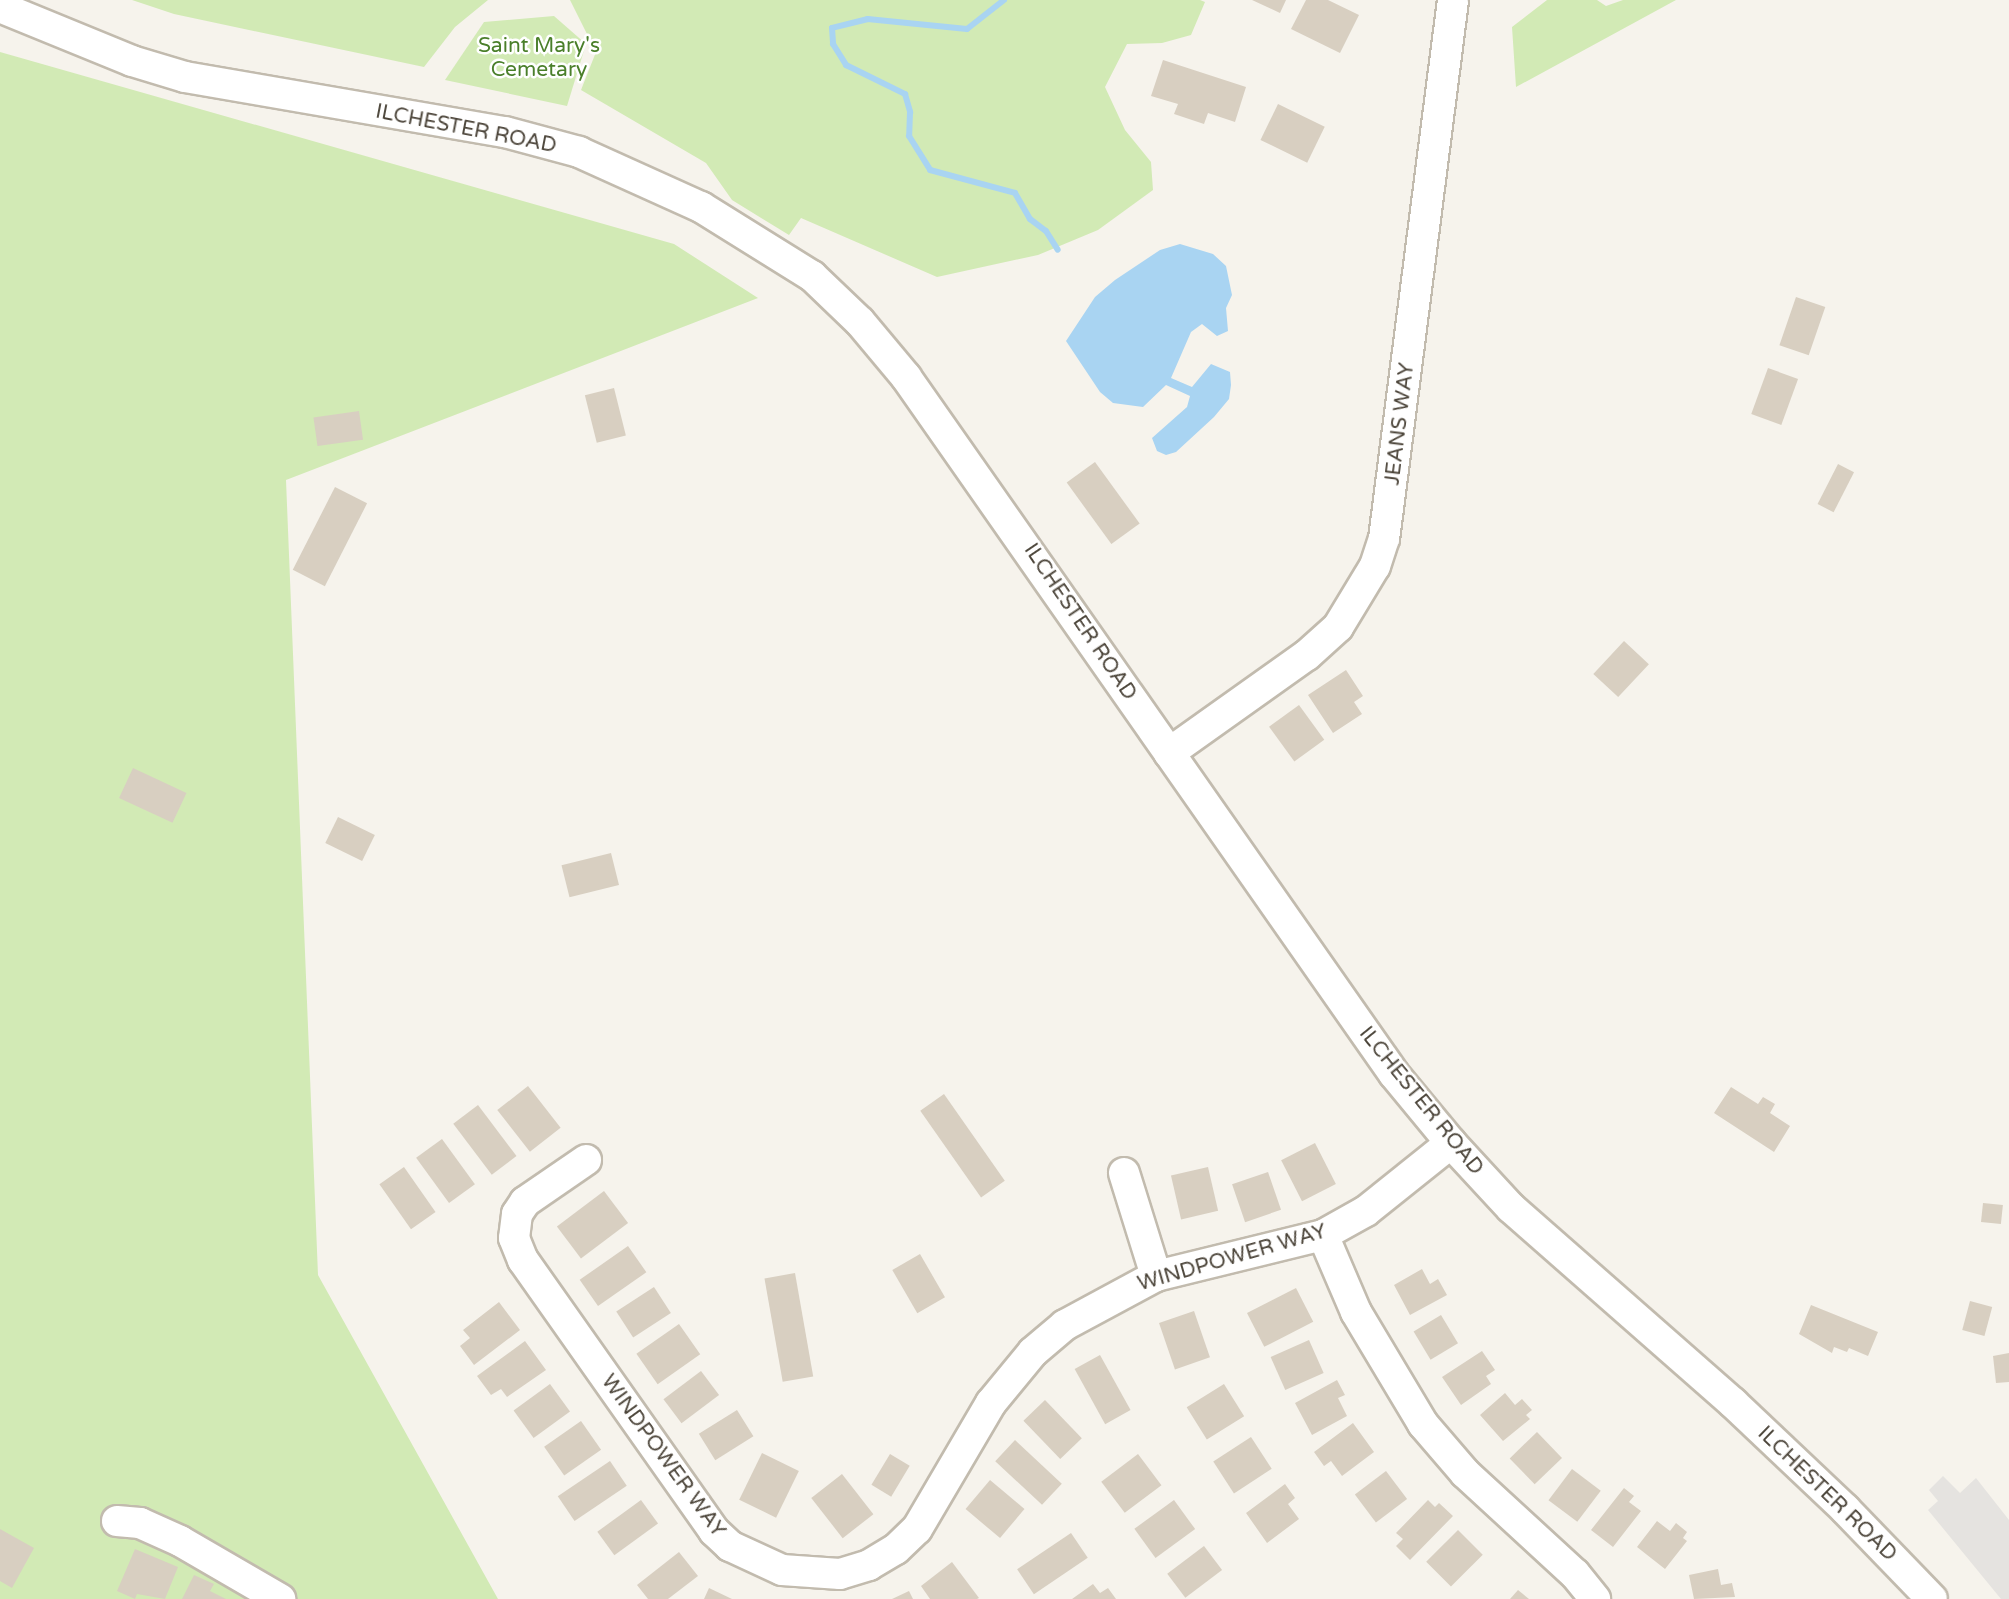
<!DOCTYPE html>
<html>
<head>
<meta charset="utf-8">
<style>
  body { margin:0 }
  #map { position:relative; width:2009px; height:1599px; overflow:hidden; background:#f6f3ec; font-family:"Varela Round",sans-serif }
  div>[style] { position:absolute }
  .green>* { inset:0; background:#d2eab5 }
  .parking>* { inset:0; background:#e5e3e0 }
  .water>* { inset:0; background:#a9d4f2 }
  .stream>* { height:6px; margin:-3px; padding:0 3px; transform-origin:3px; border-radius:3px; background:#a9d4f2 }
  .building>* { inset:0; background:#d8cfc1; transform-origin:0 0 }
  .roads { filter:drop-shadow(2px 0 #c2bbae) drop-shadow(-2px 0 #c2bbae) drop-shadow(0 2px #c2bbae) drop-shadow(0 -2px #c2bbae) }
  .minor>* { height:30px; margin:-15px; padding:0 15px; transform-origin:15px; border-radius:15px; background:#fff }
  span { translate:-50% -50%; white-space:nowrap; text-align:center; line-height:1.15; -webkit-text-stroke:5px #fff; paint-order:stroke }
  .park-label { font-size:21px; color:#4a7f2a }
  .street-label { font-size:21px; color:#4b4439 }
</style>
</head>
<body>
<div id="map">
  <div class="green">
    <div style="clip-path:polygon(132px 0,488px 0,455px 27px,424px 67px,174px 14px)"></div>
    <div style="clip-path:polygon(570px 0,1200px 0,1205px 2px,1191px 35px,1162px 43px,1127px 44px,1105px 87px,1125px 130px,1151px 162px,1153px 190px,1098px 230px,1038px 255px,937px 277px,801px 218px,789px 235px,732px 200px,706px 163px,581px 90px,596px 52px)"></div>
    <div style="clip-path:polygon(1547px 0,1597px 0,1606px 6px,1623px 0,1676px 0,1516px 87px,1512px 27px)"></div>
    <div style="clip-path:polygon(554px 16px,586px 44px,567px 106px,445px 80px,484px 22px)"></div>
    <div style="clip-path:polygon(0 52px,674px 244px,758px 298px,286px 480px,318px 1275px,498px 1599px,0 1599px)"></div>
  </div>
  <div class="parking">
    <div style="clip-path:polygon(1943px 1476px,1960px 1493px,1976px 1478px,2009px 1520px,2009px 1599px,2001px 1599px,1928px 1510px,1938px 1501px,1929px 1490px)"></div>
  </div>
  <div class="water">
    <div style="clip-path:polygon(1180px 244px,1213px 254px,1226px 266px,1232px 295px,1226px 308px,1228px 331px,1217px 336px,1202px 324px,1191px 332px,1171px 378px,1192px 387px,1211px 364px,1230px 372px,1231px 385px,1229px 399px,1214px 417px,1176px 452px,1166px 455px,1157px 451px,1152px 438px,1187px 407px,1190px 396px,1166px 385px,1143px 407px,1113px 403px,1100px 392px,1066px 341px,1095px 297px,1115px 280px,1160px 250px)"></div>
  </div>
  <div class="stream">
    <div style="left:1004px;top:0;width:47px;rotate:141.9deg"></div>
    <div style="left:967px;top:29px;width:100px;rotate:-174.2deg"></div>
    <div style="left:868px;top:19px;width:37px;rotate:166deg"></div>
    <div style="left:832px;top:28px;width:16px;rotate:86deg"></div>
    <div style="left:833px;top:44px;width:25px;rotate:58deg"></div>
    <div style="left:846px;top:65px;width:66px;rotate:26.2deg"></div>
    <div style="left:905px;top:94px;width:19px;rotate:74deg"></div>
    <div style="left:910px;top:112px;width:24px;rotate:92deg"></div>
    <div style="left:909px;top:136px;width:40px;rotate:58deg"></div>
    <div style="left:930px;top:170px;width:88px;rotate:15.1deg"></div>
    <div style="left:1015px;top:193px;width:30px;rotate:60deg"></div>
    <div style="left:1030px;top:219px;width:20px;rotate:37deg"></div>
    <div style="left:1046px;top:231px;width:22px;rotate:58deg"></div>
  </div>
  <div class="building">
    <div style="clip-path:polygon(1252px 0,1286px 0,1280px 13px)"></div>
    <div style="clip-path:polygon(1306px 0,1328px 0,1359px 15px,1340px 53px,1291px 29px)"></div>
    <div style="clip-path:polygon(1163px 60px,1246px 87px,1235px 122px,1208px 113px,1204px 124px,1174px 114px,1178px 104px,1151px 96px)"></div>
    <div style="left:1278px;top:104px;width:52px;height:40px;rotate:26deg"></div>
    <div style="left:1796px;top:297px;width:31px;height:51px;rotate:19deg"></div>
    <div style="left:1768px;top:368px;width:32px;height:49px;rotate:20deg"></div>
    <div style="left:614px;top:388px;width:49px;height:30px;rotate:76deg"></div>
    <div style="left:359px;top:411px;width:29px;height:46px;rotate:82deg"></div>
    <div style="left:1095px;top:462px;width:76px;height:35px;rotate:54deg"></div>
    <div style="left:1838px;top:464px;width:18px;height:45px;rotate:27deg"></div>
    <div style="left:335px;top:487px;width:36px;height:93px;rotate:27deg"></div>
    <div style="left:1624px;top:641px;width:34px;height:45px;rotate:43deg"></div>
    <div style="clip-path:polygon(1346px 670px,1363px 696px,1354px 702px,1362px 714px,1333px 733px,1308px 695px)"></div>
    <div style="left:1299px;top:705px;width:43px;height:37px;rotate:54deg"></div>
    <div style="left:133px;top:768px;width:59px;height:33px;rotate:25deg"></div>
    <div style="left:338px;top:817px;width:41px;height:29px;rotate:26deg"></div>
    <div style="left:611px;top:853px;width:33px;height:51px;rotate:76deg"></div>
    <div style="left:528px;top:1086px;width:53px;height:39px;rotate:52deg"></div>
    <div style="clip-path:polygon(1731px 1087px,1758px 1104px,1763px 1097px,1775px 1104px,1770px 1113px,1790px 1126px,1774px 1152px,1714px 1113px)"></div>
    <div style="left:944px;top:1094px;width:106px;height:29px;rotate:55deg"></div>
    <div style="left:478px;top:1105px;width:64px;height:31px;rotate:53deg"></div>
    <div style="left:442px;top:1139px;width:56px;height:32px;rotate:54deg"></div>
    <div style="left:1315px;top:1143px;width:46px;height:38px;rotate:63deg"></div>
    <div style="left:404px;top:1167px;width:55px;height:30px;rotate:55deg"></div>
    <div style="left:1208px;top:1167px;width:45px;height:38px;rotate:77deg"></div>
    <div style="left:1268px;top:1172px;width:40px;height:38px;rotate:71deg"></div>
    <div style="left:604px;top:1191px;width:40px;height:59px;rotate:53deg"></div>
    <div style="left:1983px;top:1203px;width:20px;height:19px;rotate:6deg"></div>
    <div style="left:628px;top:1246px;width:32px;height:59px;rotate:55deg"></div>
    <div style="left:920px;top:1254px;width:50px;height:32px;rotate:60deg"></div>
    <div style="clip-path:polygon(1422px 1269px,1430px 1284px,1438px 1279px,1447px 1295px,1410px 1315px,1394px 1285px)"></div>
    <div style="left:795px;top:1273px;width:105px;height:31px;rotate:80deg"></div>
    <div style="left:654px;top:1287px;width:31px;height:45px;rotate:57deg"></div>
    <div style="left:1296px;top:1288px;width:38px;height:55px;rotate:63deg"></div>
    <div style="left:1970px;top:1301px;width:23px;height:30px;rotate:15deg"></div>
    <div style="clip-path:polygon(499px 1302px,520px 1330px,474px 1365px,460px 1346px,470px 1338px,463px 1330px)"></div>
    <div style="clip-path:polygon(1811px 1305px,1878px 1332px,1868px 1356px,1849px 1348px,1847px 1352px,1834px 1347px,1832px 1353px,1799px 1334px)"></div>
    <div style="left:1194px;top:1311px;width:49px;height:37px;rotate:71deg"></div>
    <div style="left:1441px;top:1315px;width:33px;height:32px;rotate:59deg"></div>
    <div style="left:679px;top:1324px;width:37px;height:52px;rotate:55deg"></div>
    <div style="left:1309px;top:1340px;width:36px;height:42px;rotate:66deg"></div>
    <div style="clip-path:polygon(525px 1341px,546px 1370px,507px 1397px,501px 1389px,491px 1395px,477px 1376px)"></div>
    <div style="clip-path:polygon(1482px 1351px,1495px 1370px,1486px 1376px,1491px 1384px,1461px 1405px,1442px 1377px)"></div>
    <div style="clip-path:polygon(2009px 1353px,2009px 1382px,1996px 1383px,1993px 1356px)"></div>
    <div style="left:1100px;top:1355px;width:63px;height:29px;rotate:61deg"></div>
    <div style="left:701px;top:1371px;width:30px;height:47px;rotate:53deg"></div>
    <div style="clip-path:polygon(1337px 1380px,1345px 1395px,1338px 1398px,1347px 1416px,1312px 1435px,1295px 1403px)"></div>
    <div style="left:550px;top:1384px;width:34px;height:45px;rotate:54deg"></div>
    <div style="left:1224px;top:1384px;width:38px;height:44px;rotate:58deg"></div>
    <div style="clip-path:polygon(1505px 1393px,1515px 1405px,1522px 1399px,1532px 1410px,1526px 1415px,1530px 1419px,1503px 1441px,1480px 1415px)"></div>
    <div style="left:1045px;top:1400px;width:53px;height:30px;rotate:46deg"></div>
    <div style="left:737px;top:1410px;width:31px;height:45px;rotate:58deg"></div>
    <div style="left:581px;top:1421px;width:35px;height:45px;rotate:55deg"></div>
    <div style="clip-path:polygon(1353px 1423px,1374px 1452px,1342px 1476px,1331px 1461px,1324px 1466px,1314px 1452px)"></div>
    <div style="left:1537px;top:1432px;width:36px;height:38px;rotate:46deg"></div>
    <div style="left:1251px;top:1437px;width:38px;height:45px;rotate:57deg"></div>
    <div style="left:1015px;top:1440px;width:64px;height:29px;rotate:43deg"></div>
    <div style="left:762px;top:1453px;width:41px;height:52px;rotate:26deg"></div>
    <div style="left:890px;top:1454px;width:23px;height:36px;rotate:31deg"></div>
    <div style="left:1138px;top:1454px;width:39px;height:46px;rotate:53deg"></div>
    <div style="left:610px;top:1461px;width:30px;height:63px;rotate:56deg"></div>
    <div style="left:1572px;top:1469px;width:36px;height:39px;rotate:37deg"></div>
    <div style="left:1386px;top:1471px;width:35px;height:39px;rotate:53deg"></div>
    <div style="left:842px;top:1474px;width:51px;height:39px;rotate:52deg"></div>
    <div style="left:990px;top:1480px;width:45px;height:38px;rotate:40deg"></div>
    <div style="clip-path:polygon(1285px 1484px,1295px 1498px,1288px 1504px,1299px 1519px,1267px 1543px,1246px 1513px)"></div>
    <div style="clip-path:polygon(1624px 1488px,1634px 1496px,1629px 1502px,1641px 1511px,1613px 1547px,1591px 1530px)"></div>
    <div style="left:641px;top:1500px;width:29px;height:54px;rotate:54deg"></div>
    <div style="left:1174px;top:1500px;width:36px;height:49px;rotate:54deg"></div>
    <div style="clip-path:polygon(1428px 1500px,1435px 1507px,1439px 1503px,1453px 1516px,1410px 1560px,1396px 1546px,1403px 1539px,1396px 1533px)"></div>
    <div style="clip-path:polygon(1657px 1521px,1670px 1531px,1676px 1523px,1687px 1532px,1683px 1538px,1687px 1541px,1665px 1569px,1637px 1547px)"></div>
    <div style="clip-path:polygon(0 1529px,34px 1548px,12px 1588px,0 1581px)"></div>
    <div style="left:1458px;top:1530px;width:35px;height:45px;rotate:45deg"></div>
    <div style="left:1071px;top:1533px;width:30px;height:65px;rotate:56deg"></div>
    <div style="left:1204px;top:1546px;width:30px;height:46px;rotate:53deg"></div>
    <div style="clip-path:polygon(135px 1549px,178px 1567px,165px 1599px,137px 1594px,135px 1599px,117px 1591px)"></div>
    <div style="clip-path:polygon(679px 1552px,698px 1576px,668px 1599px,648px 1599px,637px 1585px)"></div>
    <div style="clip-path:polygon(952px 1562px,979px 1598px,977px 1599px,930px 1599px,921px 1586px)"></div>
    <div style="clip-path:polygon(1718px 1569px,1721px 1585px,1732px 1583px,1735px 1597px,1694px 1599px,1689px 1575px)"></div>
    <div style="clip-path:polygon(194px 1575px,214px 1584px,210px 1591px,226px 1599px,182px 1599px)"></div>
    <div style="clip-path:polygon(1093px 1584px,1100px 1593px,1108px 1588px,1116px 1599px,1072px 1599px)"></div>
    <div style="clip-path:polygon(709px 1588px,732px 1599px,704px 1599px)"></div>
    <div style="clip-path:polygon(1518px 1590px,1529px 1599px,1510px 1599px)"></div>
    <div style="clip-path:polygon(909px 1591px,913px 1599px,892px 1599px)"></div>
  </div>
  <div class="roads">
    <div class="minor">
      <div style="left:0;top:7px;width:143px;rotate:22.2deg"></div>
      <div style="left:132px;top:61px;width:55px;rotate:16.8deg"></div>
      <div style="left:185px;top:77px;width:325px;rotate:9.8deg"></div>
      <div style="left:505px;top:132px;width:77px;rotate:15.1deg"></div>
      <div style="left:579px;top:152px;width:134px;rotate:24.3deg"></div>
      <div style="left:701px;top:207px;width:131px;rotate:31.9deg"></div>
      <div style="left:812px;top:276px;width:66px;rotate:43.8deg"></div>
      <div style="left:860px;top:322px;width:72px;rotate:50.1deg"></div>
      <div style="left:906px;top:377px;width:851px;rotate:55deg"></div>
      <div style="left:1394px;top:1074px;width:89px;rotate:50.4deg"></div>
      <div style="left:1451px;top:1143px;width:88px;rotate:47.3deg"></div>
      <div style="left:1511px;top:1208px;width:295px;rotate:41.3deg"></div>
      <div style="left:1733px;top:1403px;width:154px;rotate:43.4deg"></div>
      <div style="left:1845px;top:1509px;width:125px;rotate:46deg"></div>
      <div style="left:1169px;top:753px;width:169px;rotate:-35.4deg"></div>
      <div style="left:1307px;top:655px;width:42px;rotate:-42.1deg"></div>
      <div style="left:1338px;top:627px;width:71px;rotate:-58.8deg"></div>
      <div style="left:1375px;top:566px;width:28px;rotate:-72deg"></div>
      <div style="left:1384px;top:539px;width:543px;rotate:-82.7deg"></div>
      <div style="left:586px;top:1160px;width:74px;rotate:145.5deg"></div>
      <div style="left:525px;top:1202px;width:14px;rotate:124deg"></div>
      <div style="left:517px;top:1214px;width:24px;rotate:97deg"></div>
      <div style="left:514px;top:1238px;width:24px;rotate:68deg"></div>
      <div style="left:523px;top:1260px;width:332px;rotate:54.8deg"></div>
      <div style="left:714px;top:1531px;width:22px;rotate:43deg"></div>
      <div style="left:730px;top:1546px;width:57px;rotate:24.8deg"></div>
      <div style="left:782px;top:1570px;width:58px;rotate:3.9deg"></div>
      <div style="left:840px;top:1574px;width:30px;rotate:-17deg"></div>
      <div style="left:869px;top:1565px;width:31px;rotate:-31deg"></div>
      <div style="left:896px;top:1549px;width:29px;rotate:-44deg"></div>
      <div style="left:917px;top:1529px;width:146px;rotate:-59.6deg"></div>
      <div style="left:991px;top:1403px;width:66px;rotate:-50.5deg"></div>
      <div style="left:1033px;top:1352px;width:42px;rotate:-40.2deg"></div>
      <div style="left:1065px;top:1325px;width:103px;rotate:-28.3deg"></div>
      <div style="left:1156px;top:1276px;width:172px;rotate:-13.8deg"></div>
      <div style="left:1323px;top:1235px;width:49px;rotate:-29.2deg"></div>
      <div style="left:1366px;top:1211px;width:109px;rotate:-38.7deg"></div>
      <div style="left:1124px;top:1173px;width:108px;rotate:72.7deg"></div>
      <div style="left:1323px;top:1235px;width:84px;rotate:66.8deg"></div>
      <div style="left:1356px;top:1312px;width:131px;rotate:59.1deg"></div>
      <div style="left:1423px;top:1424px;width:65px;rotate:49.4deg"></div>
      <div style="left:1465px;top:1473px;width:149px;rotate:42.6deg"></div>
      <div style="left:1575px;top:1574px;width:32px;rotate:51deg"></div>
      <div style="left:117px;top:1521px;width:23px;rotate:5deg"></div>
      <div style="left:140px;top:1523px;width:44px;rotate:24.2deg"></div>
      <div style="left:180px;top:1541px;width:116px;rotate:30.1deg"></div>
    </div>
  </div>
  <div class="park-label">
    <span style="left:539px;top:58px">Saint Mary's<br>Cemetary</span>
  </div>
  <div class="street-label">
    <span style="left:466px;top:129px;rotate:11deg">ILCHESTER ROAD</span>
    <span style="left:1400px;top:424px;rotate:-83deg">JEANS WAY</span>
    <span style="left:1080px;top:622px;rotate:56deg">ILCHESTER ROAD</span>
    <span style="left:1421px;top:1101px;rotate:51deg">ILCHESTER ROAD</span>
    <span style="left:1232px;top:1258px;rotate:-16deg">WINDPOWER WAY</span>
    <span style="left:663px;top:1456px;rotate:54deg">WINDPOWER WAY</span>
    <span style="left:1827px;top:1494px;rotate:44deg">ILCHESTER ROAD</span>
  </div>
</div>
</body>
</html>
